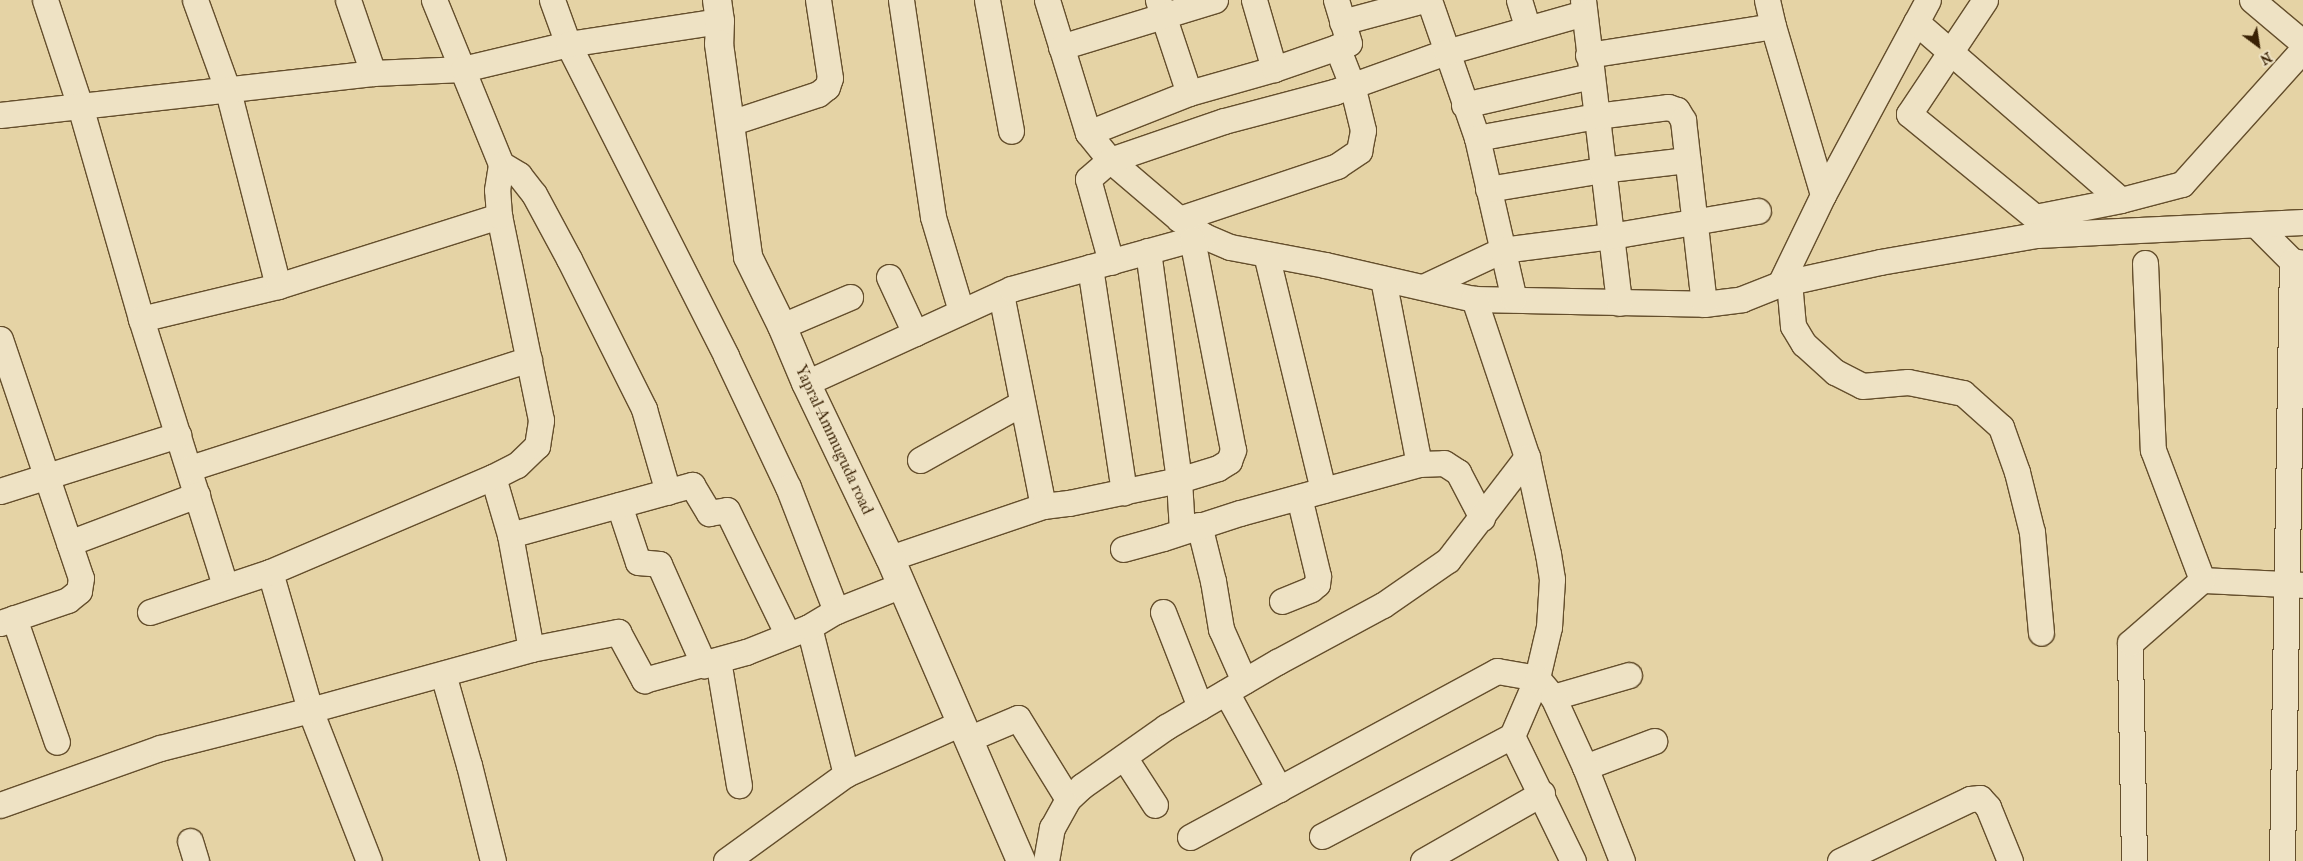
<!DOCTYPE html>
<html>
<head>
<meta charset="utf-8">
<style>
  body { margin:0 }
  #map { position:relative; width:2303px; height:861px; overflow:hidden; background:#e5d3a5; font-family:"IM FELL French Canon",serif }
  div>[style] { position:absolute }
  .roads { filter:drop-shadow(1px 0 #644e2c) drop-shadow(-1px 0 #644e2c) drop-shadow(0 1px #644e2c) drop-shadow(0 -1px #644e2c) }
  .street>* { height:25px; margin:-12.5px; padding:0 12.5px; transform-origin:12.5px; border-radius:12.5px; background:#eee2c4 }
  .secondary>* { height:28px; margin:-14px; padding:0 14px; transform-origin:14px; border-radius:14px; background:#eee2c4 }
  span { translate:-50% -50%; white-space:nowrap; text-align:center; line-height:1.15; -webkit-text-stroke:4px #eee2c4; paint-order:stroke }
  .street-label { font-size:16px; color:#392104 }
  .north { position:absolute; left:2233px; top:20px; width:50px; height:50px; -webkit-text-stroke:4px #eee2c4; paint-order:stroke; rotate:149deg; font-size:14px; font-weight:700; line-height:20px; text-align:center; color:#392104 }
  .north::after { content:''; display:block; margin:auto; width:18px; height:22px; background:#392104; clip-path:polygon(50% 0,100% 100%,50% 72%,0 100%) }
</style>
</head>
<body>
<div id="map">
  <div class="roads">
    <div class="street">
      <div style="left:45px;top:0;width:112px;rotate:71.7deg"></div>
      <div style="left:80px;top:106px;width:222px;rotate:74deg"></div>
      <div style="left:141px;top:319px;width:279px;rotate:72.5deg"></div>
      <div style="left:195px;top:0;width:97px;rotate:70.1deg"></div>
      <div style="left:228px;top:91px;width:201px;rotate:75.6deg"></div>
      <div style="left:348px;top:0;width:77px;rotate:71.1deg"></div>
      <div style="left:434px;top:0;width:177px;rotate:67.8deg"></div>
      <div style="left:501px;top:164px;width:21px;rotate:31deg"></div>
      <div style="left:519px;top:175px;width:24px;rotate:52deg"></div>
      <div style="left:534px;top:194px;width:74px;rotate:61.7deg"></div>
      <div style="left:569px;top:259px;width:168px;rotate:63.4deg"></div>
      <div style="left:644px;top:409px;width:86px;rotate:73.9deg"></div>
      <div style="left:552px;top:0;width:47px;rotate:70deg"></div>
      <div style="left:568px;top:44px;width:350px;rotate:63.1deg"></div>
      <div style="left:726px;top:356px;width:145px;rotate:64.7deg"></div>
      <div style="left:788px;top:487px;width:133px;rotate:68.8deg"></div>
      <div style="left:901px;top:0;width:219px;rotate:81.6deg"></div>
      <div style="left:933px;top:217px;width:98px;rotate:73.4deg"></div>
      <div style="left:987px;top:0;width:133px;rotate:79.6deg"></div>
      <div style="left:1047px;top:0;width:139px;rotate:72.9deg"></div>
      <div style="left:1088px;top:133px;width:35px;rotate:51deg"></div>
      <div style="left:1110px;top:160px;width:91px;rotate:40.5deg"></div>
      <div style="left:1179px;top:219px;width:30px;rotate:34deg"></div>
      <div style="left:1204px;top:236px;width:28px;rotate:23deg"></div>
      <div style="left:1230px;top:247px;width:97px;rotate:10.7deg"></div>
      <div style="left:1325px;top:265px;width:153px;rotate:12.9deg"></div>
      <div style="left:1474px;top:299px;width:230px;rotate:1.2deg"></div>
      <div style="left:1704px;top:304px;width:38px;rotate:-7deg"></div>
      <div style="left:1742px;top:299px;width:41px;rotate:-21.5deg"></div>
      <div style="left:1780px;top:284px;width:99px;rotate:-64.2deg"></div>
      <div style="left:1823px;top:195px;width:221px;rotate:-61.7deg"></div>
      <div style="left:1158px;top:0;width:98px;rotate:71.6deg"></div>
      <div style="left:1254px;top:0;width:72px;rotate:73.8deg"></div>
      <div style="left:1429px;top:0;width:146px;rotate:70.8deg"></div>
      <div style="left:1477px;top:138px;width:165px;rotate:77.1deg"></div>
      <div style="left:1519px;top:0;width:30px;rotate:73deg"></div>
      <div style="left:1583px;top:0;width:305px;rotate:83.2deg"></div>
      <div style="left:1985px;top:0;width:137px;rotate:123.7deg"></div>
      <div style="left:1909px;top:114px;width:163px;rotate:39.3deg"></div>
      <div style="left:2035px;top:217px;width:88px;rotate:-11.2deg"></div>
      <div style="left:2252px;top:0;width:67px;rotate:40.1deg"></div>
      <div style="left:1342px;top:22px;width:85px;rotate:-15deg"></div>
      <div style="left:1916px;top:22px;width:271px;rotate:41deg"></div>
      <div style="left:2121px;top:200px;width:63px;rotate:-14.7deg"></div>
      <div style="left:2182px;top:184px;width:181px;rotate:-48.1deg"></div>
      <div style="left:1773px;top:26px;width:176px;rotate:73.5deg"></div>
      <div style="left:1061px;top:47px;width:161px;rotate:-17deg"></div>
      <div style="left:1588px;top:55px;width:187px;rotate:-8.9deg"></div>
      <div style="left:1773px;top:26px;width:27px;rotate:-103deg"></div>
      <div style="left:1464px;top:105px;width:130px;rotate:-12.9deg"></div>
      <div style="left:0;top:115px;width:375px;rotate:-6.4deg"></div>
      <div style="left:373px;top:73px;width:90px;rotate:-2.5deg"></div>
      <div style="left:463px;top:69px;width:108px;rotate:-13.4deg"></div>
      <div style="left:568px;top:44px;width:154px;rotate:-8.6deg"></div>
      <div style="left:730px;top:123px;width:93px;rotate:-18.2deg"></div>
      <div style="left:818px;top:94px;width:11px;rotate:-38deg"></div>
      <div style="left:827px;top:87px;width:9px;rotate:-72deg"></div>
      <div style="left:830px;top:78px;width:79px;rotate:-98.7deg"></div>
      <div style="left:1088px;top:133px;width:109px;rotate:-21.6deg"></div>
      <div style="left:1189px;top:93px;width:88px;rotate:-15.8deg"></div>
      <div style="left:1274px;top:69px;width:79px;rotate:-19.1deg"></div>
      <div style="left:1349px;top:43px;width:45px;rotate:-106.8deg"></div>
      <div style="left:1477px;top:138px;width:121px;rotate:-10.5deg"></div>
      <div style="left:1596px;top:116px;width:73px;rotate:-7.1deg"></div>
      <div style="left:1668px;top:107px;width:9px;rotate:18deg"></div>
      <div style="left:1677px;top:110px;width:12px;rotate:59deg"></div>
      <div style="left:1683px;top:120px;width:185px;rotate:83.5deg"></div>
      <div style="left:1488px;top:189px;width:116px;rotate:-9.5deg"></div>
      <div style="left:1602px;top:170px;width:86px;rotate:-6.7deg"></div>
      <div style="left:1179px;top:219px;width:167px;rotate:-18.5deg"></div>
      <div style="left:1337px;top:166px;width:27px;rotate:-34deg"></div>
      <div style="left:1359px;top:151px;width:21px;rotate:-79deg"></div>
      <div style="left:1363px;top:130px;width:46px;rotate:-103.7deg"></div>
      <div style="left:1352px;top:85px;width:41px;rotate:-111.5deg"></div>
      <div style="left:2256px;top:225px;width:51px;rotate:45deg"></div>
      <div style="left:2292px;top:261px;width:11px;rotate:10deg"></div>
      <div style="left:1148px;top:251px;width:231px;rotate:82.3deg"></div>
      <div style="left:1179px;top:480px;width:51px;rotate:86.6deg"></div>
      <div style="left:1266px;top:254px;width:243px;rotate:76.4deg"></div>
      <div style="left:1111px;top:262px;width:86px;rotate:-105.5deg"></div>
      <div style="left:1088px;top:179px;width:29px;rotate:-41deg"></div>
      <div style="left:1110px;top:160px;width:120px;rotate:-18.9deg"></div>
      <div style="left:1224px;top:121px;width:114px;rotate:-14.8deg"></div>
      <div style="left:1334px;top:92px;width:119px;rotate:-19.7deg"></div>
      <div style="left:1446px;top:52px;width:143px;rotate:-15.8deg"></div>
      <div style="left:2145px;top:263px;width:187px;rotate:87.6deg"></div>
      <div style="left:2153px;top:450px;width:139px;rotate:69.3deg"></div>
      <div style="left:2202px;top:580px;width:101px;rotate:2.8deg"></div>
      <div style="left:1090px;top:267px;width:228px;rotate:81.4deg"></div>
      <div style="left:889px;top:277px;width:62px;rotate:65.1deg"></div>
      <div style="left:1383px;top:279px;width:188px;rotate:79deg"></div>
      <div style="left:1789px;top:282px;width:44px;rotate:84.8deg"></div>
      <div style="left:1793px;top:326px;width:21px;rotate:59deg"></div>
      <div style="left:1804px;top:344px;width:42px;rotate:42.1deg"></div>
      <div style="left:1835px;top:372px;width:30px;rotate:27deg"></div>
      <div style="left:1862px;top:386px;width:46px;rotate:-5deg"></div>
      <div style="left:1908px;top:382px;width:56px;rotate:11.3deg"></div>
      <div style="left:1963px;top:393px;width:51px;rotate:41.8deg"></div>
      <div style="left:2001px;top:427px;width:48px;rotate:70.4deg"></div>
      <div style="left:2017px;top:472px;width:62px;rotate:76deg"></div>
      <div style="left:2032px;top:532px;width:101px;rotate:84.9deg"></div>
      <div style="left:1780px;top:284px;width:102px;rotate:-12.4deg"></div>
      <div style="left:1880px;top:262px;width:159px;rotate:-9.8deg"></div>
      <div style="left:2037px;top:235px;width:266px;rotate:-2.8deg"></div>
      <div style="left:1423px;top:287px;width:87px;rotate:-25.1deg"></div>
      <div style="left:1502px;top:250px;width:110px;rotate:-7.3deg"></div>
      <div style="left:1611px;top:236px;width:149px;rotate:-9.7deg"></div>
      <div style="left:1001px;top:294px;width:216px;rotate:78.8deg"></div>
      <div style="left:141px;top:319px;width:141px;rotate:-13.5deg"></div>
      <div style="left:278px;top:286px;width:232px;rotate:-17.6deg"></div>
      <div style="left:782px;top:326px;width:74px;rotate:-23.1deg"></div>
      <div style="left:0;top:339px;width:252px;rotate:71.3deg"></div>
      <div style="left:81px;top:578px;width:13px;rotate:99deg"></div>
      <div style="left:79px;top:591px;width:14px;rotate:141deg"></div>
      <div style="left:68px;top:600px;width:72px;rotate:161.3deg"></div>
      <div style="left:806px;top:383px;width:226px;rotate:-24.6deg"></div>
      <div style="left:1011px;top:289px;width:200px;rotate:-15.4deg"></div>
      <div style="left:920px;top:460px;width:117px;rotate:-29.2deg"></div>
      <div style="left:190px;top:468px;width:356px;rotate:-17.8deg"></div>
      <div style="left:493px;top:477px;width:60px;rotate:73.7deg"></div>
      <div style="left:510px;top:535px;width:116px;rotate:79.6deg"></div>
      <div style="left:0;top:491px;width:187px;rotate:-17.5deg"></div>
      <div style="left:619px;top:505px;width:60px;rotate:71.6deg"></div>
      <div style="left:638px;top:562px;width:21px;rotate:5deg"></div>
      <div style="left:659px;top:564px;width:111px;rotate:66deg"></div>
      <div style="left:1199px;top:525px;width:58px;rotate:76deg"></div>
      <div style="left:1213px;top:581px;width:49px;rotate:80.5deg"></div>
      <div style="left:1221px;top:629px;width:57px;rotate:66.1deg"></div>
      <div style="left:510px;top:535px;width:189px;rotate:-15.4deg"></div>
      <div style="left:692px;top:485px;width:33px;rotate:59deg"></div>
      <div style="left:709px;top:513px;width:18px;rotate:-9deg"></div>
      <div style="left:727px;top:510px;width:139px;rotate:64deg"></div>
      <div style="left:69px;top:543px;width:137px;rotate:-20.6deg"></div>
      <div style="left:1123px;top:549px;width:41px;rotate:-15.4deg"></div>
      <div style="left:1163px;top:538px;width:81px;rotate:-18deg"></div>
      <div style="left:1240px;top:513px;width:186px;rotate:-15.3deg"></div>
      <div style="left:1419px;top:464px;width:25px;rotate:-2deg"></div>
      <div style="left:1444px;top:463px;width:17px;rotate:33deg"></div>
      <div style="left:1458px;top:472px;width:52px;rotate:62.4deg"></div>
      <div style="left:890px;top:558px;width:162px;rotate:-18.8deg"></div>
      <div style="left:1043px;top:506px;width:26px;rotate:-7deg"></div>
      <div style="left:1069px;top:503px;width:112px;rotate:-11.8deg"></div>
      <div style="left:1179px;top:480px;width:41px;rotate:-17.1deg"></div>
      <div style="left:1218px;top:468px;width:13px;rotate:-32deg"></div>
      <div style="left:1229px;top:461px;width:12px;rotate:-70deg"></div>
      <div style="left:1233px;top:450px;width:214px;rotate:-101deg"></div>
      <div style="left:270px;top:572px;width:144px;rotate:73.8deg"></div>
      <div style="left:310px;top:710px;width:162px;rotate:68.7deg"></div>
      <div style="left:1282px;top:601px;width:31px;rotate:-22deg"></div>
      <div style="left:1311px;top:589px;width:8px;rotate:-40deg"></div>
      <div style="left:1317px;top:584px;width:8px;rotate:-83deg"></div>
      <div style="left:1318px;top:576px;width:81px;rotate:-103.5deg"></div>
      <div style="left:150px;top:612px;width:126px;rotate:-18.4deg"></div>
      <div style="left:270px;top:572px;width:242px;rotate:-23.1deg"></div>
      <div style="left:493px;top:477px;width:27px;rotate:-27deg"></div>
      <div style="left:517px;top:465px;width:28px;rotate:-44deg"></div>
      <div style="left:537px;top:446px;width:26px;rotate:-81deg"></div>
      <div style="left:541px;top:420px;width:208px;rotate:-101.6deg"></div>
      <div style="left:499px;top:216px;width:26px;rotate:-94deg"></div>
      <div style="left:497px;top:190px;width:26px;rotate:-81deg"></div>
      <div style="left:1163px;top:612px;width:102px;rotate:68.7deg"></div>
      <div style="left:14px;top:618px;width:131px;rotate:70.9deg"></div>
      <div style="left:809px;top:627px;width:152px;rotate:75.9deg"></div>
      <div style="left:718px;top:660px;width:127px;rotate:80.5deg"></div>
      <div style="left:443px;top:674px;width:95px;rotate:74.1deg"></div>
      <div style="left:469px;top:765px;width:99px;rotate:76deg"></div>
      <div style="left:1226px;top:692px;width:111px;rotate:61.3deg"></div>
      <div style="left:1553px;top:697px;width:79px;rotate:-16.1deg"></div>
      <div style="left:1512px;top:736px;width:139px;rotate:64deg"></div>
      <div style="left:968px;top:739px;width:54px;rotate:-22.8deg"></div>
      <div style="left:1018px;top:718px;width:95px;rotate:58.3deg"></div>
      <div style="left:1124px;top:757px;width:57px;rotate:57.1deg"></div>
      <div style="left:1585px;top:767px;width:74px;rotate:-20.6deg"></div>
      <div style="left:0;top:805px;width:170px;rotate:-19.6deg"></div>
      <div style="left:160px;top:748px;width:155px;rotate:-14.2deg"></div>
      <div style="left:310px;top:710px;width:229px;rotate:-15.4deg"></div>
      <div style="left:531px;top:649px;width:89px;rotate:-11.1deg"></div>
      <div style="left:618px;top:632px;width:55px;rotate:61.6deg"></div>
      <div style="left:644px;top:680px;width:106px;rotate:-15.4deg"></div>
      <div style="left:746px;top:652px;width:68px;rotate:-21.6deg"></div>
      <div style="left:809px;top:627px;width:31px;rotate:-31deg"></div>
      <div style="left:836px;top:611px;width:71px;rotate:-21.5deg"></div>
      <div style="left:1322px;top:836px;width:215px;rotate:-27.8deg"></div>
      <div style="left:1512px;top:736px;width:63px;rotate:-66.7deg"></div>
      <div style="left:1537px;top:678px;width:52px;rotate:-76.8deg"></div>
      <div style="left:1549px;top:627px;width:48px;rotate:-86.4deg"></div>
      <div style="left:1552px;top:579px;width:25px;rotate:-99deg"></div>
      <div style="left:1548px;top:554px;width:99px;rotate:-102.2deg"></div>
      <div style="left:1527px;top:457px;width:167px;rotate:-108.5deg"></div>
      <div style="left:1190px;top:837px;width:349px;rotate:-28.4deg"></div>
      <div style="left:1497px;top:671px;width:41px;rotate:9.9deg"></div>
      <div style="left:1537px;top:678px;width:25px;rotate:50deg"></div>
      <div style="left:1553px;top:697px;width:77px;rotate:65.4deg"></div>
      <div style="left:1585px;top:767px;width:101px;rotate:68.5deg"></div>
      <div style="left:190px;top:841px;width:21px;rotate:73deg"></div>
      <div style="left:726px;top:861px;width:148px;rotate:-35.9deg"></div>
      <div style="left:846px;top:774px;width:126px;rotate:-23.9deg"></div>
      <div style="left:1046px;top:861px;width:34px;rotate:-80deg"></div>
      <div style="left:1052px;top:828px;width:33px;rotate:-61deg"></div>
      <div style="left:1068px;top:799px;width:19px;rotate:-43deg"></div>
      <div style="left:1082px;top:786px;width:103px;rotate:-35.1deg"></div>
      <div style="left:1166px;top:727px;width:129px;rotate:-30.4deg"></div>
      <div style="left:1277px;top:662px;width:120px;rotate:-28.3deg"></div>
      <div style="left:1383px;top:605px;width:79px;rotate:-34.7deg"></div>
      <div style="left:1448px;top:560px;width:130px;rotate:-52.5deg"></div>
      <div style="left:1423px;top:861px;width:137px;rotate:-29.7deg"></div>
      <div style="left:1840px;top:861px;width:144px;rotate:-25.5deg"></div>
      <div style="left:1970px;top:799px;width:10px;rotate:-6deg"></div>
      <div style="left:1980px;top:798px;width:12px;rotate:48deg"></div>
      <div style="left:1988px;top:807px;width:58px;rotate:67.8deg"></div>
      <div style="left:2134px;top:861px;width:218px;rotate:-91.1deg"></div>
      <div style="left:2130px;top:643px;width:96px;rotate:-41.2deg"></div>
      <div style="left:2282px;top:861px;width:600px;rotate:-89.05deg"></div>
    </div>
    <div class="secondary">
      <div style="left:717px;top:0;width:21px;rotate:82deg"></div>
      <div style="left:720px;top:21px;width:23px;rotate:92deg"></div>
      <div style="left:719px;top:44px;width:215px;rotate:82.2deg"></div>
      <div style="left:748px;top:257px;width:77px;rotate:63.8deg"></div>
      <div style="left:782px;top:326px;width:62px;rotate:67.2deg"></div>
      <div style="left:806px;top:383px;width:194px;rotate:64.4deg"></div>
      <div style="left:890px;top:558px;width:330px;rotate:66.6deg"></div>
    </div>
  </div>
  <div class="street-label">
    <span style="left:834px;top:440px;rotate:65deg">Yapral-Ammuguda road</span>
  </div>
  <div class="north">N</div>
</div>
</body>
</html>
